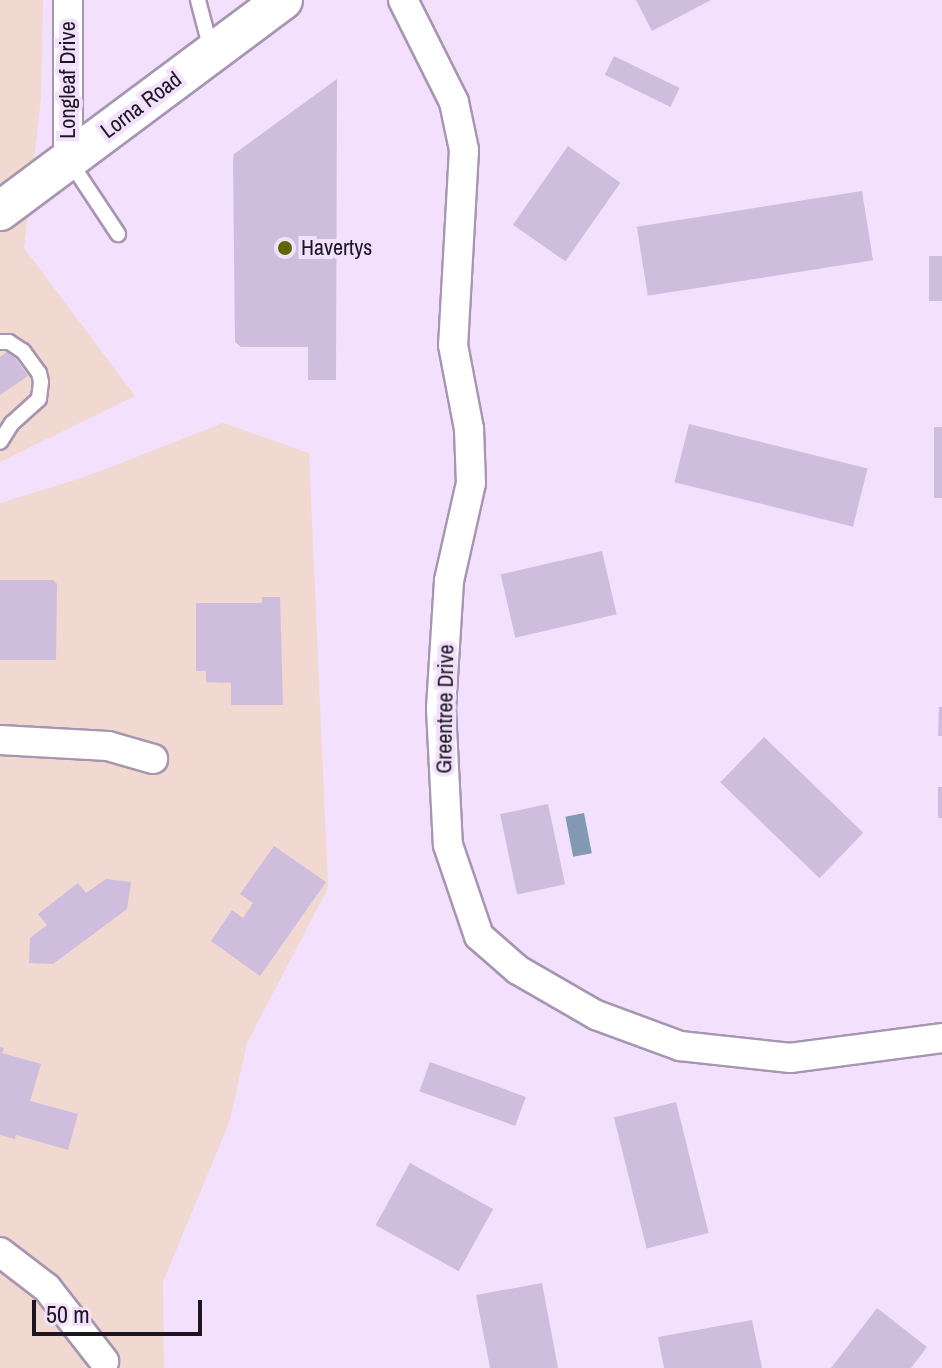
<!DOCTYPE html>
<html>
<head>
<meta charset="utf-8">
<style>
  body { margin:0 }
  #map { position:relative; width:942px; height:1368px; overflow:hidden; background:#f2e0fd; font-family:"Archivo Narrow",sans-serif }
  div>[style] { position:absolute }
  .commercial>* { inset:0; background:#f1d8d0 }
  .water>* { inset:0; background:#8398b3; transform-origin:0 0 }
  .building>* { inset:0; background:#cebddc; transform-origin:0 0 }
  .roads { filter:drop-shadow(2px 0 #a796b1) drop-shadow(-2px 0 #a796b1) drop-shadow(0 2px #a796b1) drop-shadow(0 -2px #a796b1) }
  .lane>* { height:14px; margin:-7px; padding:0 7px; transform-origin:7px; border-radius:7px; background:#fff }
  .street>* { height:28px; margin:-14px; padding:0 14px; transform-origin:14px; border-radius:14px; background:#fff }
  .secondary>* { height:38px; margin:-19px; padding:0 19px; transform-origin:19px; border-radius:19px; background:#fff }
  .dots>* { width:22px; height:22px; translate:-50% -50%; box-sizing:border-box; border:4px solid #f2e0fd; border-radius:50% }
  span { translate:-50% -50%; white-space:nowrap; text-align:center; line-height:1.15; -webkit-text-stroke:8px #f2e0fd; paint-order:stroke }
  .street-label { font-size:22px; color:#1d1620 }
  .poi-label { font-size:22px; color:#1d1620 }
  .left { translate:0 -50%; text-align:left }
  .scale { position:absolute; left:32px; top:1300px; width:170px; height:36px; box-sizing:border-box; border:4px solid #1d1620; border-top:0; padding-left:10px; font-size:24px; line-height:28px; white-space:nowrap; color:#1d1620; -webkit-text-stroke:6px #f2e0fd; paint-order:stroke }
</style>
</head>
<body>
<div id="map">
  <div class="commercial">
    <div style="clip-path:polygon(0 0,43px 0,41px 97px,24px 248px,135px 396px,0 462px)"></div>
    <div style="clip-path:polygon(223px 423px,309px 453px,328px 888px,247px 1043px,230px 1120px,163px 1282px,164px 1368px,0 1368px,0 503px,85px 477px)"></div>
  </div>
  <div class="water">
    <div style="left:584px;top:813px;width:41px;height:19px;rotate:79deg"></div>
  </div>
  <div class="building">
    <div style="clip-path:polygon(636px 0,711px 0,652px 31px)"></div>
    <div style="left:614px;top:56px;width:73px;height:21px;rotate:26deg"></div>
    <div style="clip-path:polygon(337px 79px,336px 380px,308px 380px,308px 347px,241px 347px,235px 342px,233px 159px,234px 154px)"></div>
    <div style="left:568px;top:146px;width:64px;height:96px;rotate:35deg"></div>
    <div style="left:862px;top:191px;width:70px;height:228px;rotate:81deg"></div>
    <div style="left:929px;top:256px;width:13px;height:45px"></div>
    <div style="clip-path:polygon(9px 350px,28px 376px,0 395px,0 357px)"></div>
    <div style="left:689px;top:424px;width:184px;height:60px;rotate:14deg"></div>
    <div style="left:934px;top:427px;width:8px;height:71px"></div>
    <div style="left:602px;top:551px;width:65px;height:104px;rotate:77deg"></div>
    <div style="clip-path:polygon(0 580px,53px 580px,57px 584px,56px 660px,0 660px)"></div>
    <div style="clip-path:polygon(262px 597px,280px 597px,283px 705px,231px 705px,231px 683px,206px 682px,206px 671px,196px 671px,196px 603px,262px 603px)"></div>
    <div style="clip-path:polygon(939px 707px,942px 707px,942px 736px,938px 736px)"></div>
    <div style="left:764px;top:737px;width:138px;height:63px;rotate:44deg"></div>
    <div style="left:938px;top:787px;width:4px;height:31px"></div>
    <div style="left:548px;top:804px;width:82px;height:49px;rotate:78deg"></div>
    <div style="clip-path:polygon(274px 846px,326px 882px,260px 976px,211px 941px,232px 910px,243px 918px,253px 903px,240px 894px)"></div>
    <div style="clip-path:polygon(106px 879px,131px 882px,127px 909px,53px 964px,29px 963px,30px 938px,47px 925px,38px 914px,78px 883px,86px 893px)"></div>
    <div style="clip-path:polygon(0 1047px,4px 1048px,2px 1053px,41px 1064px,30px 1101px,78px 1114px,68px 1150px,16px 1135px,15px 1139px,0 1135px)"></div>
    <div style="left:430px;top:1062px;width:102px;height:31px;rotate:20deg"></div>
    <div style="left:676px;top:1102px;width:135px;height:64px;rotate:76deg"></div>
    <div style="left:410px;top:1163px;width:95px;height:71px;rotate:29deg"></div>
    <div style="clip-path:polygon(542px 1283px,558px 1368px,490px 1368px,476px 1295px)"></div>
    <div style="clip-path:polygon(877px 1308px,927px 1347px,911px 1368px,831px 1368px)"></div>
    <div style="clip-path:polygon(752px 1320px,762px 1368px,664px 1368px,658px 1337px)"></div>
  </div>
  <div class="roads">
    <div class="lane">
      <div style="left:198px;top:0;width:52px;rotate:75.4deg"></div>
      <div style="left:69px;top:160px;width:89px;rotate:56.5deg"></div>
      <div style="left:0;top:342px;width:9px"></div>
      <div style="left:9px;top:342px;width:17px;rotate:33deg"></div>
      <div style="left:23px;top:351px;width:27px;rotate:54deg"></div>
      <div style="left:39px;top:373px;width:9px;rotate:77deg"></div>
      <div style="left:41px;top:382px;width:17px;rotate:97deg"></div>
      <div style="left:39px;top:399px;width:36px;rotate:138deg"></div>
      <div style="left:12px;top:423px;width:22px;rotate:122deg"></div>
    </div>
    <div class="street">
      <div style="left:68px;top:0;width:160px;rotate:90deg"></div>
      <div style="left:403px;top:0;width:114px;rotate:63.4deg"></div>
      <div style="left:454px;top:102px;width:49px;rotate:78.2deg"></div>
      <div style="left:464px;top:150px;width:195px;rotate:93.2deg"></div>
      <div style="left:453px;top:345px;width:86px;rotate:79.2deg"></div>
      <div style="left:469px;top:429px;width:54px;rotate:87.9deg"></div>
      <div style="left:471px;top:483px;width:100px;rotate:102.7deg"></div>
      <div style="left:449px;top:581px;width:128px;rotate:93.6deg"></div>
      <div style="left:441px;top:709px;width:136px;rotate:87.1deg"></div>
      <div style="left:448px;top:845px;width:96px;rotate:71.2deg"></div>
      <div style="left:479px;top:936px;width:52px;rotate:41.1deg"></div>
      <div style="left:518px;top:970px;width:90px;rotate:30deg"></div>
      <div style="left:596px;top:1015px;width:90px;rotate:20.3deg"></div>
      <div style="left:680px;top:1046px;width:111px;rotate:6.2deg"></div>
      <div style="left:790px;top:1058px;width:153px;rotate:-7.5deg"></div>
      <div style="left:0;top:740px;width:108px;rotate:3.2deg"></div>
      <div style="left:108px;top:746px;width:47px;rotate:16.1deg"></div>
      <div style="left:0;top:1252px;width:59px;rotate:37.5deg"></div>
      <div style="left:47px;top:1288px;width:93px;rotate:52deg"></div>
    </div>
    <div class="secondary">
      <div style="left:0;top:211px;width:353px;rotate:-36.7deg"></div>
    </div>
  </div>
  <div class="dots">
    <div style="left:285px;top:248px;background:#5f6400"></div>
  </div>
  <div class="street-label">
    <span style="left:68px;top:80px;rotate:-90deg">Longleaf Drive</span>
    <span style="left:141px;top:105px;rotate:-37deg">Lorna Road</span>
    <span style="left:445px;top:709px;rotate:-89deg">Greentree Drive</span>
  </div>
  <div class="poi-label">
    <span class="left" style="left:301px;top:248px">Havertys</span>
  </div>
  <div class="scale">50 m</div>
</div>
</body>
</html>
